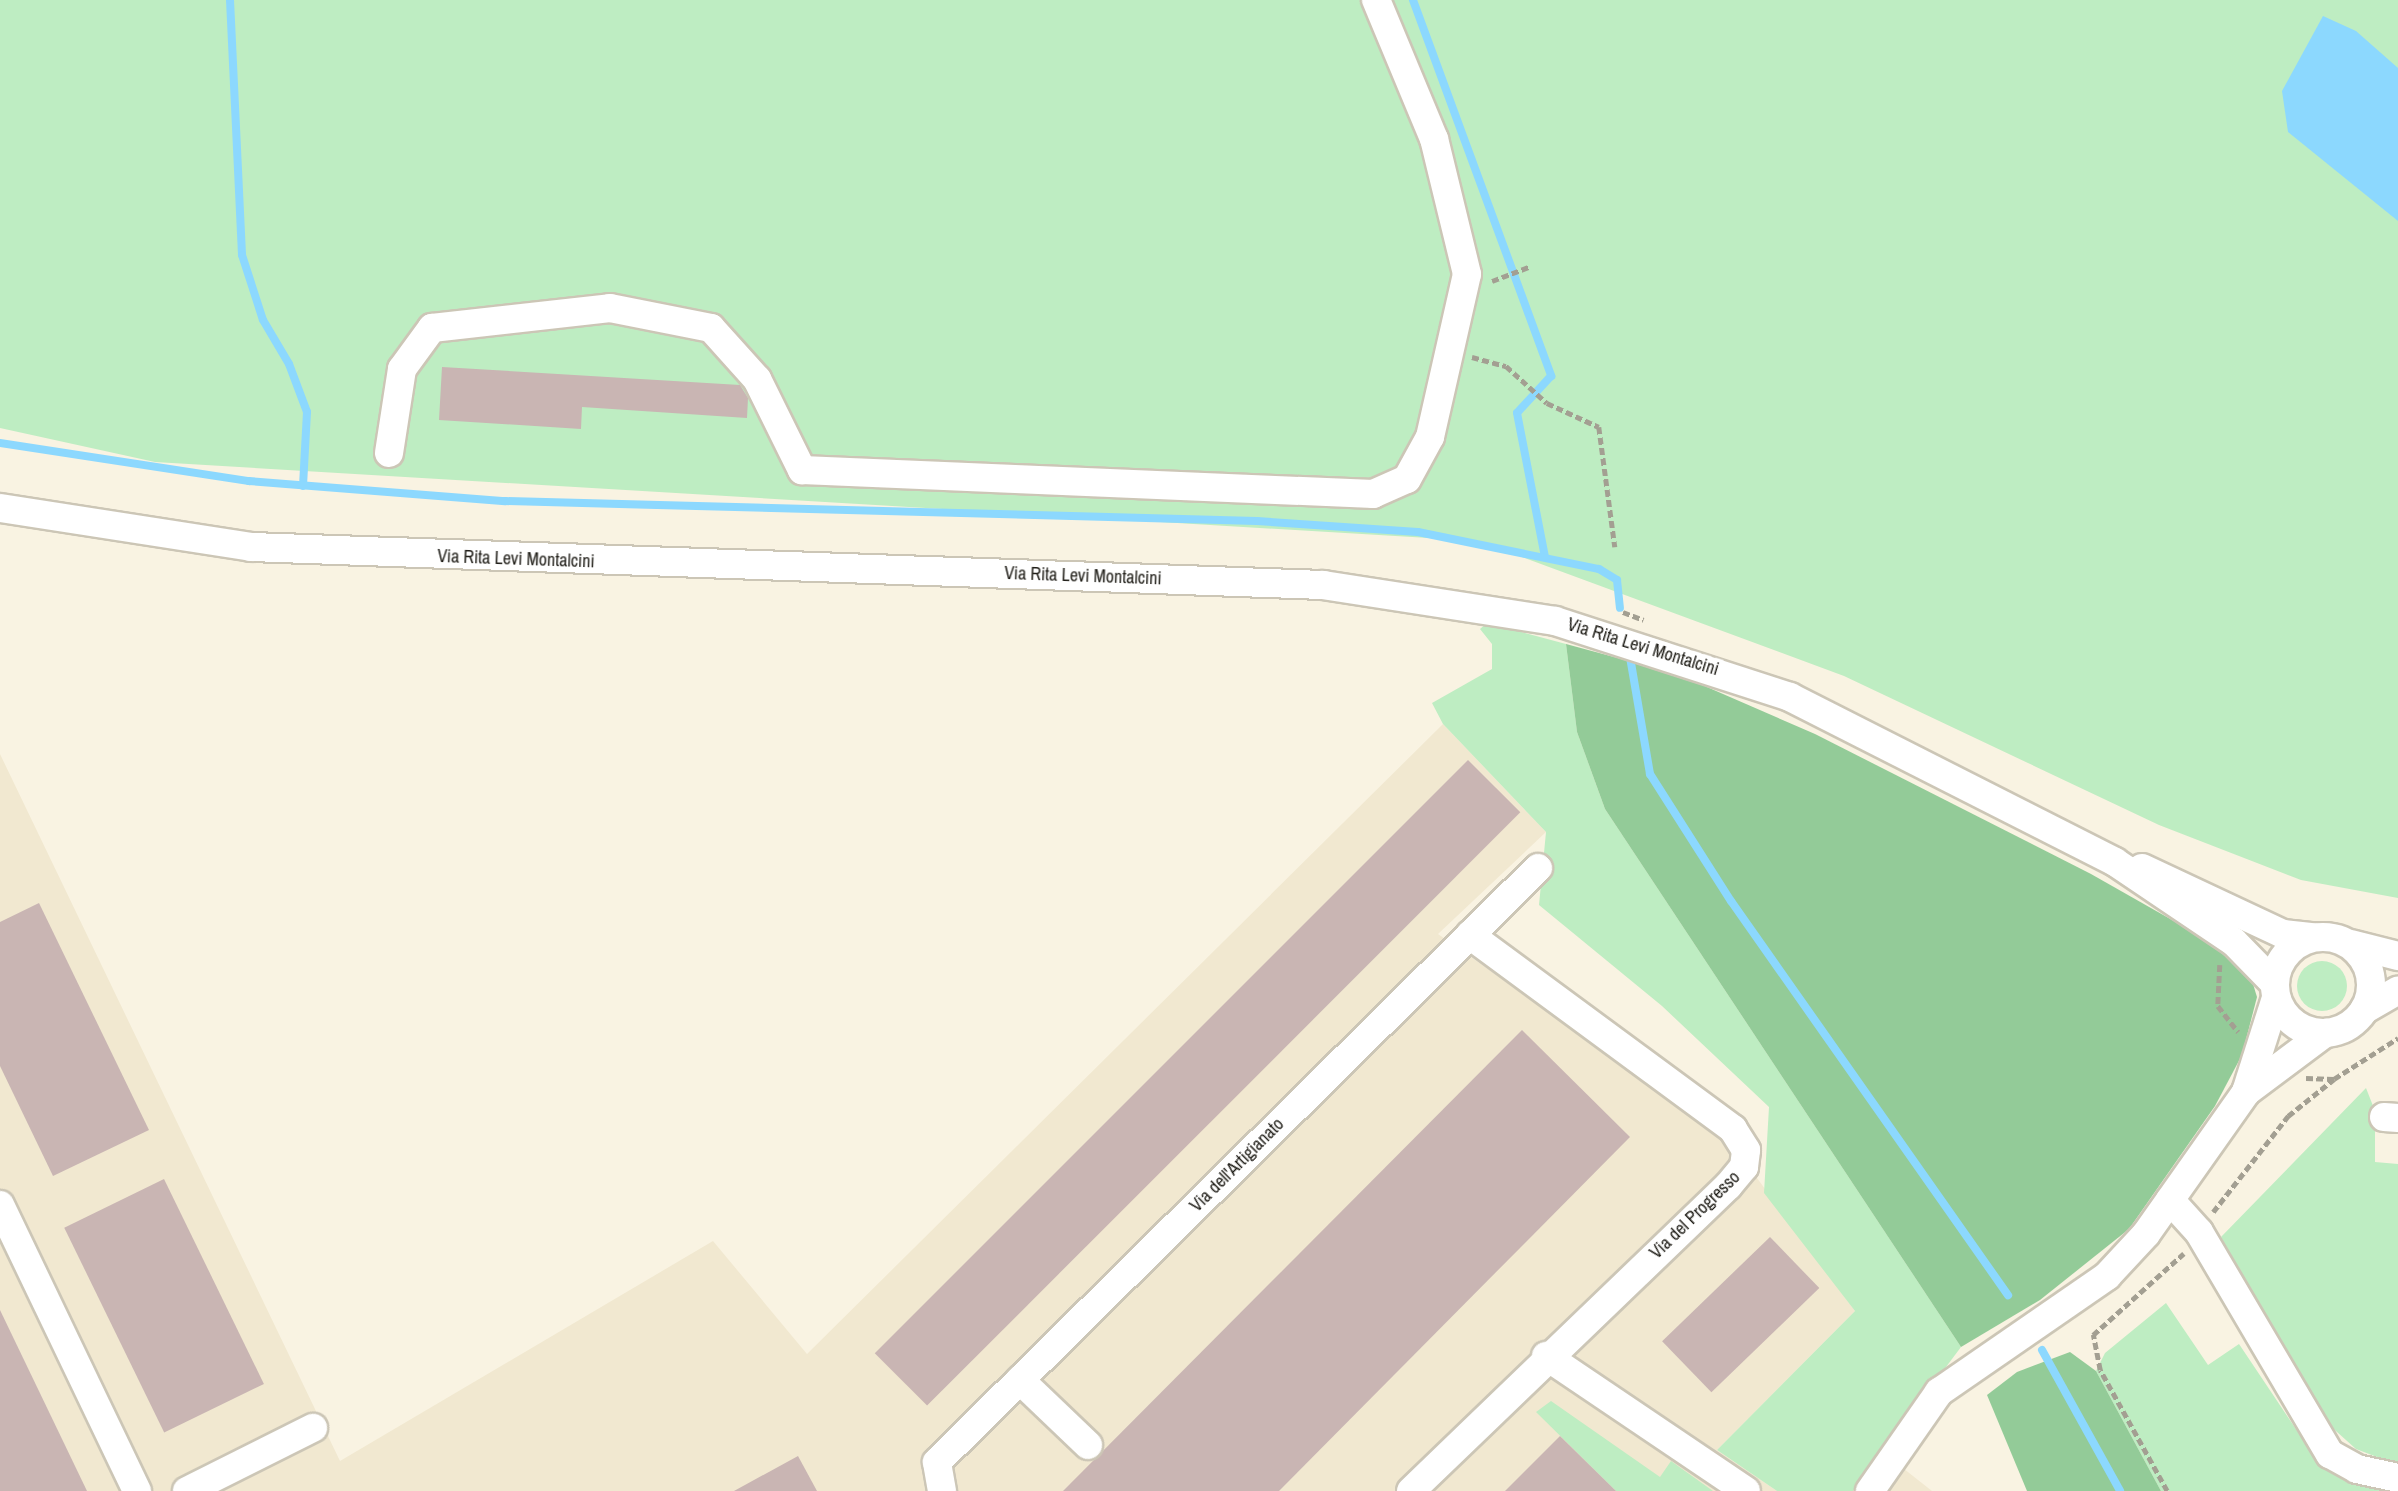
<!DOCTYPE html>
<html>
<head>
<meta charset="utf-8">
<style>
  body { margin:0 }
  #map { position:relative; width:2398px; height:1491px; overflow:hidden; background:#f9f3e2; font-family:"Archivo Narrow",sans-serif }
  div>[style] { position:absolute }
  .built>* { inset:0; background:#f1e8d0 }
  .green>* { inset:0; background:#beedc2 }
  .round { border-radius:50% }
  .forest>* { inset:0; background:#93cb98 }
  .water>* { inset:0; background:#8cd8fe }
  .stream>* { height:8px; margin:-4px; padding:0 4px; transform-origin:4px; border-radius:4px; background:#8cd8fe }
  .building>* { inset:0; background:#c9b5b3; transform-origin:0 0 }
  .path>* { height:4.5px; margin-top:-2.25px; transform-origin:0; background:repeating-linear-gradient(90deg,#a39f92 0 7px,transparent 0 10.5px) }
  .roads { filter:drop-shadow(2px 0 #ccc6b6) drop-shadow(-2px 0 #ccc6b6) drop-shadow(0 2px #ccc6b6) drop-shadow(0 -2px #ccc6b6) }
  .minor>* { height:28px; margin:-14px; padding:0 14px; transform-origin:14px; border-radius:14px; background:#fff }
  .minor>.ring { margin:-14px; padding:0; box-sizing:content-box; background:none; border:28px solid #fff; border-radius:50% }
  span { translate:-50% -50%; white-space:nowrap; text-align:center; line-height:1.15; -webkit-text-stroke:7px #fff; paint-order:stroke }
  .street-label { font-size:18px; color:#1e1c16 }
</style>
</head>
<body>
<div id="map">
  <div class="built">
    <div style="clip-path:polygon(1443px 724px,1546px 832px,1438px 934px,1726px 1136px,1855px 1311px,1717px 1450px,1777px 1491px,0 1491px,0 754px,340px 1461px,713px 1241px,807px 1354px)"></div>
    <div style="clip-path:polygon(1880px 1450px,1932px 1491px,1853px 1491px)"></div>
  </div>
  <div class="green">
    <div style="clip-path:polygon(0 0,2398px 0,2398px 898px,2301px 880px,2159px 825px,1844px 676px,1479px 541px,155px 462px,0 428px)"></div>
    <div style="clip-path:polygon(1487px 623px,1566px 644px,1577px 732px,1605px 809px,1961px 1347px,1853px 1491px,1777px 1491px,1717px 1450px,1855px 1311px,1764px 1193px,1769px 1107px,1662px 1006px,1539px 905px,1546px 832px,1443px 724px,1432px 703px,1492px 669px,1492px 644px,1480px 629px)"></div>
    <div class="round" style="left:2297px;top:961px;width:50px;height:50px"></div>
    <div style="clip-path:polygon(2366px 1088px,2375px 1111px,2375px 1162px,2398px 1164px,2398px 1465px,2356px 1449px,2318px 1415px,2221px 1237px)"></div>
    <div style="clip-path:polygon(2166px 1303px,2208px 1365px,2239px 1344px,2320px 1465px,2346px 1481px,2382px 1491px,2161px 1491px,2096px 1371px,2105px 1353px)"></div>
    <div style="clip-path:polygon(1551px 1401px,1660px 1477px,1671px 1461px,1713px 1491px,1616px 1491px,1536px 1412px)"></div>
  </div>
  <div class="forest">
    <div style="clip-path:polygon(1566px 644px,1677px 674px,1815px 734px,2091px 874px,2232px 954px,2249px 971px,2257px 997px,2242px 1055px,2215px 1106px,2129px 1229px,2040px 1300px,1961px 1347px,1605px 809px,1577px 732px)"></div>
    <div style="clip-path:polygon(2070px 1352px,2096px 1371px,2161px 1491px,2027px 1491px,1987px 1395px,2017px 1372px)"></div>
  </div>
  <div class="water">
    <div style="clip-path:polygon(2323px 16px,2356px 31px,2398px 68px,2398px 221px,2288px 132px,2282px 91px)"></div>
  </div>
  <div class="stream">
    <div style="left:230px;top:0;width:255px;rotate:87.3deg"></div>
    <div style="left:242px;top:255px;width:68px;rotate:72.1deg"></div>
    <div style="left:263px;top:320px;width:51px;rotate:59.4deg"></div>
    <div style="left:289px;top:364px;width:51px;rotate:69.4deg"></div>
    <div style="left:307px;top:412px;width:74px;rotate:93.1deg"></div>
    <div style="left:1413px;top:0;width:401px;rotate:69.8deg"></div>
    <div style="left:1551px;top:376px;width:50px;rotate:132.6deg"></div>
    <div style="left:1517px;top:413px;width:147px;rotate:79deg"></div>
    <div style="left:0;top:443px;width:252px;rotate:8.7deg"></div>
    <div style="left:249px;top:481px;width:257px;rotate:4.5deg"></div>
    <div style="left:505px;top:501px;width:752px;rotate:1.52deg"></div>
    <div style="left:1257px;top:521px;width:161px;rotate:3.9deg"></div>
    <div style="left:1418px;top:532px;width:185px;rotate:11.6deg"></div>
    <div style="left:1599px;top:569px;width:21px;rotate:31deg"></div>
    <div style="left:1617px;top:580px;width:28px;rotate:84deg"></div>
    <div style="left:1630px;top:657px;width:119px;rotate:80.3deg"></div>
    <div style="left:1650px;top:774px;width:151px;rotate:57.5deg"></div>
    <div style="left:1731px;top:901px;width:482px;rotate:54.9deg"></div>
    <div style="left:2042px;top:1350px;width:161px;rotate:61deg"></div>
  </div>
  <div class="building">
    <div style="clip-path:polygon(442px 367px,740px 385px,748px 398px,747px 418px,582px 407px,581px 429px,439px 420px)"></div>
    <div style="left:1468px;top:760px;width:74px;height:839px;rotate:45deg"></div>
    <div style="clip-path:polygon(39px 903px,149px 1130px,53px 1176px,0 1066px,0 922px)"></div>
    <div style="clip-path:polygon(1522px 1030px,1630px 1137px,1279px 1491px,1063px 1491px)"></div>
    <div style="left:164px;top:1179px;width:228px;height:111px;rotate:64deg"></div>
    <div style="left:1770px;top:1237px;width:71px;height:150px;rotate:46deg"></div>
    <div style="clip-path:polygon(0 1310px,87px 1491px,0 1491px)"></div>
    <div style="clip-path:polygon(1560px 1436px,1616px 1491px,1505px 1491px)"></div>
    <div style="clip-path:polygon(798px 1456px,817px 1491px,734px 1491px)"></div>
  </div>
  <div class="path">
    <div style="left:1492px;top:281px;width:40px;rotate:-21deg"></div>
    <div style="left:1472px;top:357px;width:35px;rotate:15deg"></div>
    <div style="left:1506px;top:366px;width:55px;rotate:42.1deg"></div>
    <div style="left:1547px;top:403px;width:57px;rotate:24.8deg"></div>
    <div style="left:1599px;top:427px;width:121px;rotate:82.4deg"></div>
    <div style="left:1623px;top:612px;width:22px;rotate:21deg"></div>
    <div style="left:2220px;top:965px;width:41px;rotate:92.8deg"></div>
    <div style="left:2218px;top:1006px;width:33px;rotate:52deg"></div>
    <div style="left:2306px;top:1078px;width:28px;rotate:2deg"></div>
    <div style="left:2334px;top:1079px;width:76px;rotate:-32.6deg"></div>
    <div style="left:2213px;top:1212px;width:122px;rotate:-52deg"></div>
    <div style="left:2288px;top:1116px;width:59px;rotate:-38.8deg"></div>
    <div style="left:2167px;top:1491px;width:138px;rotate:-119deg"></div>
    <div style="left:2100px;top:1370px;width:36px;rotate:-101deg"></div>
    <div style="left:2093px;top:1335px;width:122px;rotate:-42deg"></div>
  </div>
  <div class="roads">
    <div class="minor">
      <div style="left:389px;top:453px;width:85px;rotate:-81.2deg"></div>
      <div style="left:402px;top:369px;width:51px;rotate:-53.8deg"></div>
      <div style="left:432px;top:328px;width:179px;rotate:-6.4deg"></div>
      <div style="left:610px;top:308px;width:103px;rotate:11.2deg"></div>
      <div style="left:711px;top:328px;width:69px;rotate:48deg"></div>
      <div style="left:757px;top:379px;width:102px;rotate:63.7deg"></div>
      <div style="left:802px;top:470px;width:572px;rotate:2.41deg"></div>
      <div style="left:1373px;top:494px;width:37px;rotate:-24deg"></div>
      <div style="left:1407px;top:479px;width:48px;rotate:-61.3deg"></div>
      <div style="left:1430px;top:437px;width:167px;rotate:-77.2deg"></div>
      <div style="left:1467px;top:274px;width:139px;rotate:-103.7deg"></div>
      <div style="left:1434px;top:139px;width:151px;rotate:-112.6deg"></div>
      <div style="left:0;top:508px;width:254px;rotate:8.8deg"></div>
      <div style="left:251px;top:547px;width:1073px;rotate:2.03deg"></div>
      <div style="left:1323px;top:585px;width:235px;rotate:8.8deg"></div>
      <div style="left:1555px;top:621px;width:247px;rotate:17.9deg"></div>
      <div style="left:1790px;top:697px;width:364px;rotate:26.9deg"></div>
      <div style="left:2115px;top:862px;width:143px;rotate:33.9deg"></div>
      <div style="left:2234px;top:942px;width:57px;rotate:45.7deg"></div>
      <div style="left:2142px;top:868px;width:156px;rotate:25.1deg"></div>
      <div style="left:2283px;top:934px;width:30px;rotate:6deg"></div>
      <div class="ring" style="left:2275px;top:937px;width:68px;height:68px"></div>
      <div style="left:2351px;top:944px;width:49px;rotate:14.3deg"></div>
      <div style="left:2364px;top:1010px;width:39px;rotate:-30deg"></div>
      <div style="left:2246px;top:1092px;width:99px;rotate:-36.8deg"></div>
      <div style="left:2384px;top:1117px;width:14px;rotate:4deg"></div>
      <div style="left:2170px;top:1200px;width:43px;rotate:47.8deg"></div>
      <div style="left:2199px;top:1232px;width:258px;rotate:59.5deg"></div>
      <div style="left:2330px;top:1454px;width:31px;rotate:29deg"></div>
      <div style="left:2357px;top:1469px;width:42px;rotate:12.4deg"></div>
      <div style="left:0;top:1205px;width:317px;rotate:64.4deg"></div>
      <div style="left:1546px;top:1356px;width:241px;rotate:34deg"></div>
      <div style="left:1020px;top:1380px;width:94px;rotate:43.7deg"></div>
      <div style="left:187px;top:1491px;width:141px;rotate:-26.6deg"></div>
      <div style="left:942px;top:1491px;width:29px;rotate:-100deg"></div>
      <div style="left:937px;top:1462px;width:845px;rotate:-44.66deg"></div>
      <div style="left:1411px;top:1491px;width:440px;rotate:-43.9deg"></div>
      <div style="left:1728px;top:1186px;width:25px;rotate:-50deg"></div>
      <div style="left:1744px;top:1167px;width:17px;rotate:-83deg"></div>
      <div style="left:1746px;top:1150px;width:25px;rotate:-122deg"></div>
      <div style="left:1733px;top:1129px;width:327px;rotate:-143.6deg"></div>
      <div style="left:1870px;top:1491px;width:121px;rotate:-55.1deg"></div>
      <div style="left:1939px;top:1392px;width:204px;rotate:-34.6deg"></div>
      <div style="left:2107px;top:1276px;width:57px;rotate:-47.1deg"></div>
      <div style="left:2146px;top:1234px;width:174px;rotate:-54.8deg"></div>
      <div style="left:2246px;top:1092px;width:99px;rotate:-72.3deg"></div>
    </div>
  </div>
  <div class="street-label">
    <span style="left:516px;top:559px;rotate:2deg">Via Rita Levi Montalcini</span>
    <span style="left:1083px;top:576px;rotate:2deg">Via Rita Levi Montalcini</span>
    <span style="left:1643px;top:647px;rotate:17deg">Via Rita Levi Montalcini</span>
    <span style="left:1237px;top:1165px;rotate:-45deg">Via dell'Artigianato</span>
    <span style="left:1695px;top:1215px;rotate:-44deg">Via del Progresso</span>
  </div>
</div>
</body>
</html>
